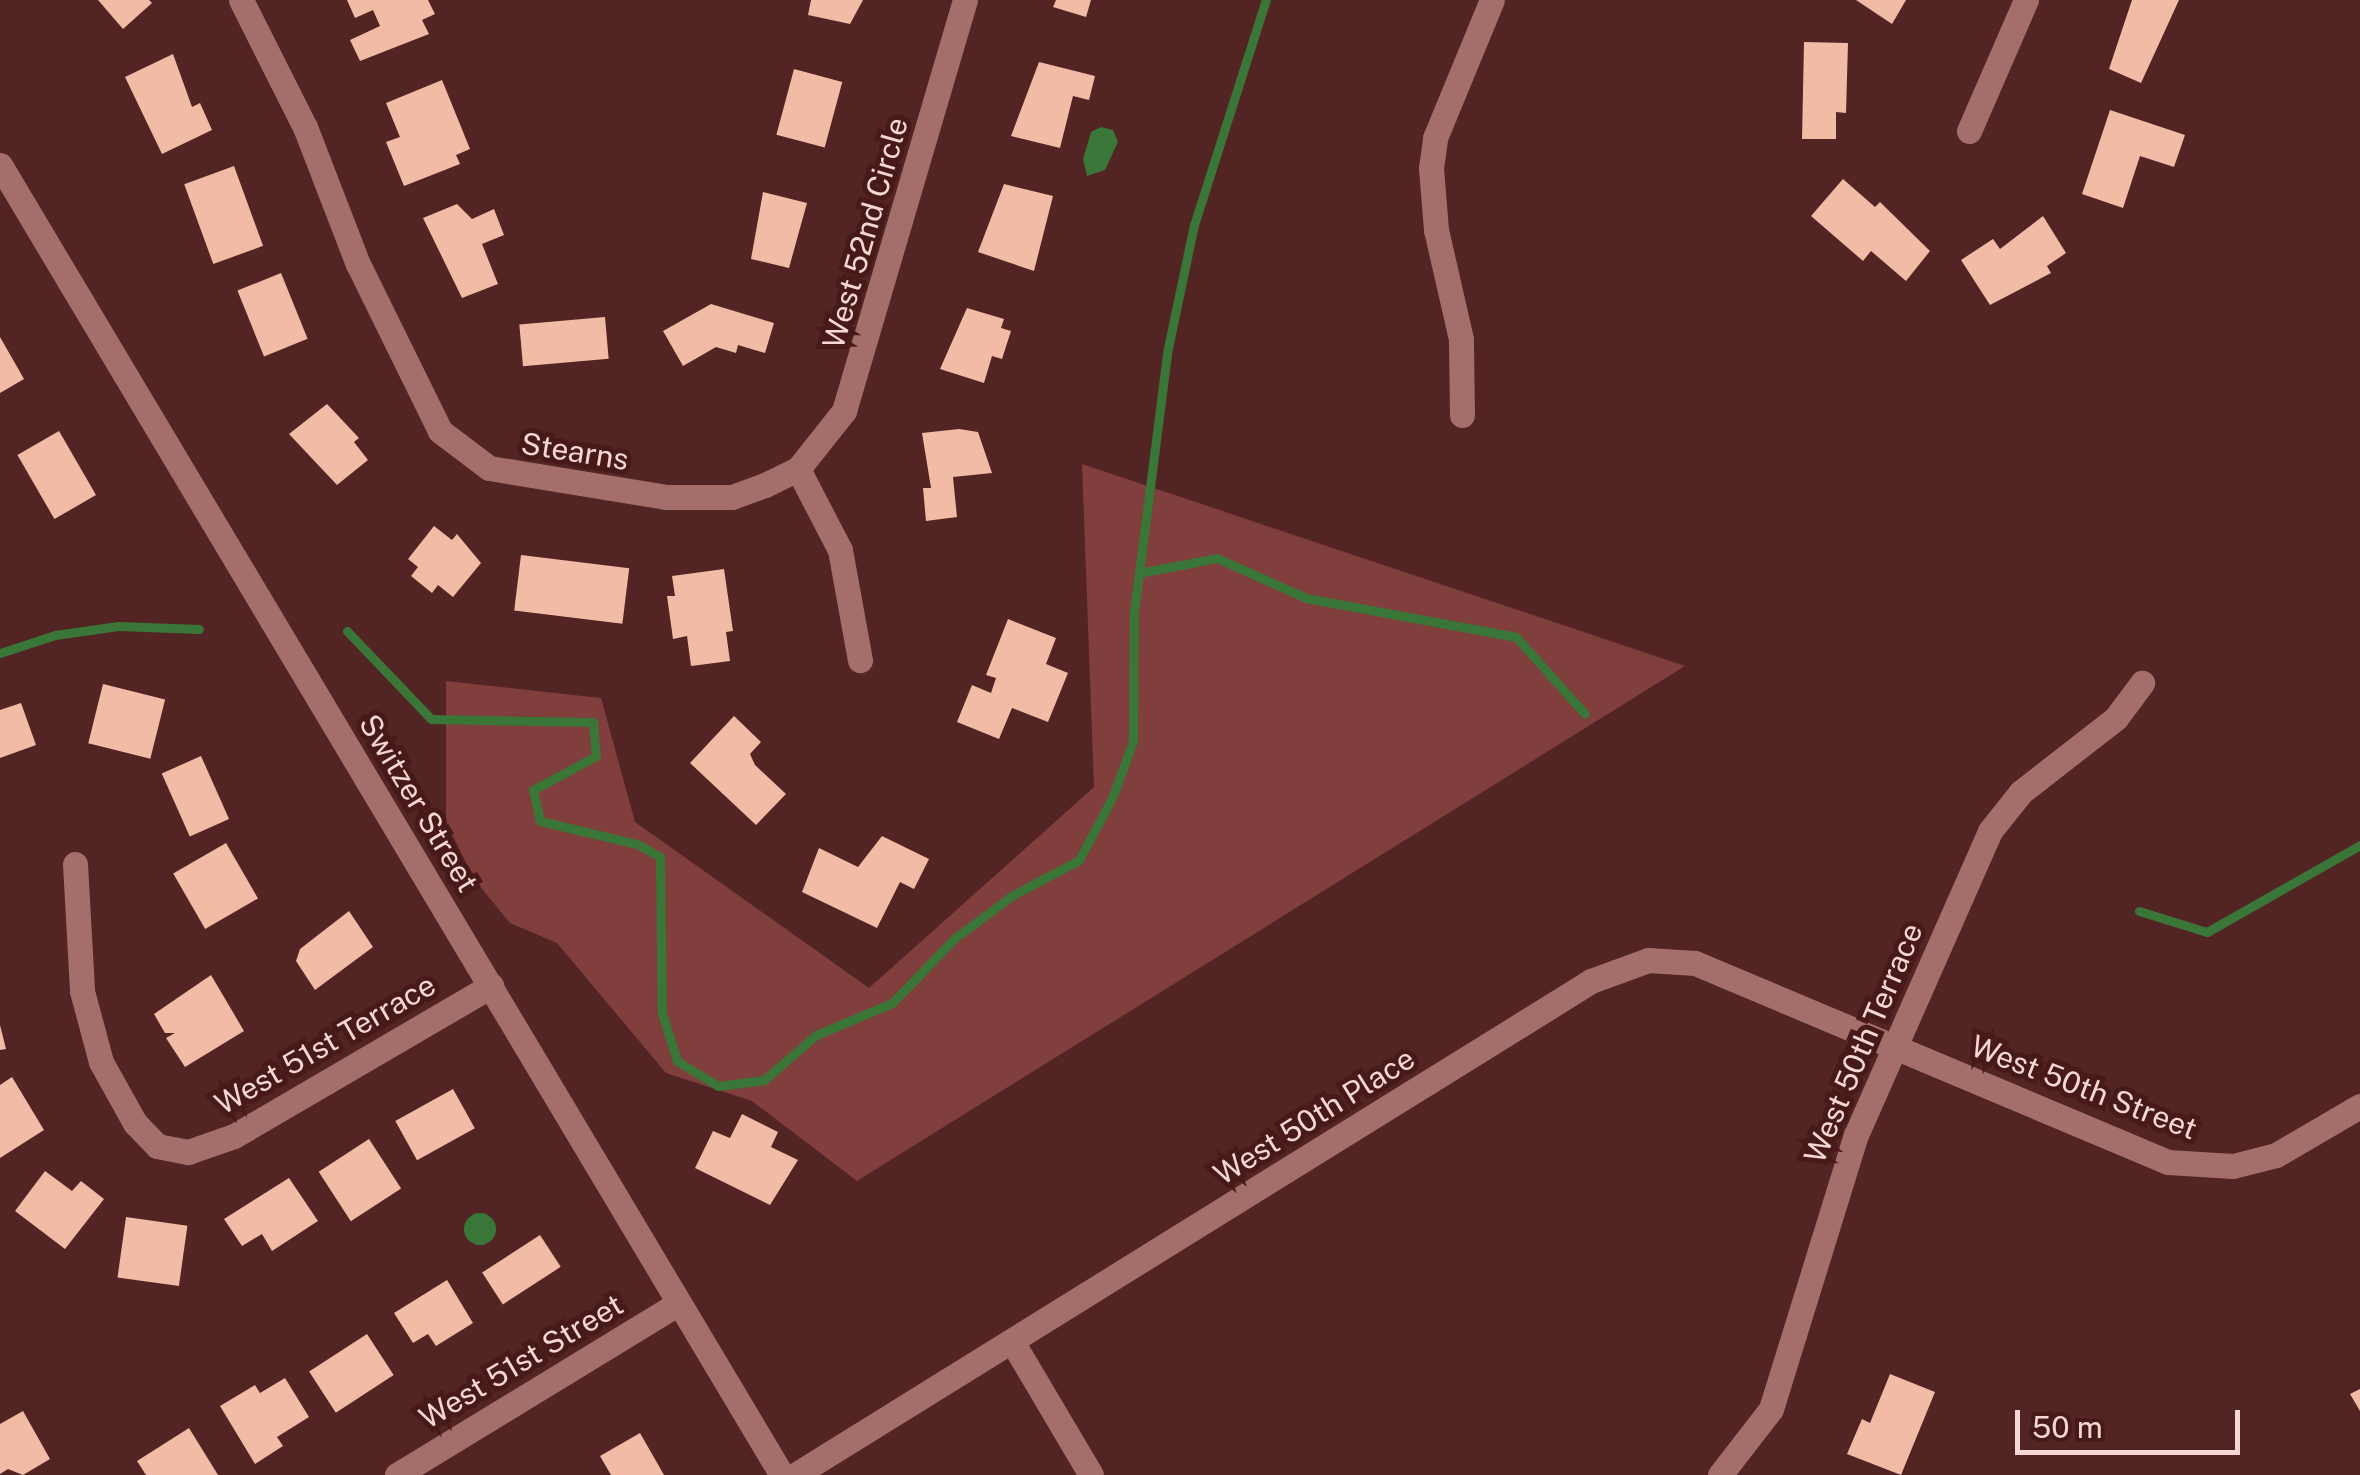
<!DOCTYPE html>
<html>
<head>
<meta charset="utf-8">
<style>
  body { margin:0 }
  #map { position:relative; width:2360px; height:1475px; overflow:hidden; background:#522423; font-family:"Public Sans",sans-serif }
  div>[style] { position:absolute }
  .green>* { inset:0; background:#803e3c }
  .water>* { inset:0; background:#3a7638 }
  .round { border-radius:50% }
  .stream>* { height:9px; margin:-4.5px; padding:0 4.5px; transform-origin:4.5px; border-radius:4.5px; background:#3a7638 }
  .building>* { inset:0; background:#f1bba5; transform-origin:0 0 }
  .minor>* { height:25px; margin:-12.5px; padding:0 12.5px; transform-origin:12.5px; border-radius:12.5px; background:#a46f6b }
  span { translate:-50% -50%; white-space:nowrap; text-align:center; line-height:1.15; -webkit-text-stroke:10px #471a19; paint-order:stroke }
  .street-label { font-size:30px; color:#f5d7d4 }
  .scale { position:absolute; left:2015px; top:1410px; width:225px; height:45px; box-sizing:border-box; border:5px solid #f5d7d4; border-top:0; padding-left:12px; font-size:30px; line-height:35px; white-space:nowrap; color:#f5d7d4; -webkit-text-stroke:8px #471a19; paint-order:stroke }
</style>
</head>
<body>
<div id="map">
  <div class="green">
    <div style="clip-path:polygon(1082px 464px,1685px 666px,857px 1181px,752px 1101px,666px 1073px,557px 943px,510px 923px,474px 879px,446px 822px,446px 681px,601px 698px,635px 822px,869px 988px,1094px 787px)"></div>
  </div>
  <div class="water">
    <div style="clip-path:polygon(1101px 127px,1113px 130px,1118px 142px,1105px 170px,1087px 176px,1083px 159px,1091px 132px)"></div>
    <div class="round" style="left:464px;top:1213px;width:32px;height:32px"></div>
  </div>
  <div class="stream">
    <div style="left:1139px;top:573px;width:79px;rotate:-10.9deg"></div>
    <div style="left:1217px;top:558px;width:98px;rotate:24.2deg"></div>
    <div style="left:1306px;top:598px;width:214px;rotate:10.5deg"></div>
    <div style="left:1516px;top:637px;width:103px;rotate:48.1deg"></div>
    <div style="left:347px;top:631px;width:122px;rotate:46.3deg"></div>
    <div style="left:431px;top:719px;width:162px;rotate:1.1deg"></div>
    <div style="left:593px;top:722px;width:34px;rotate:85deg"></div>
    <div style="left:596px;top:756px;width:72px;rotate:151.6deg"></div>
    <div style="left:533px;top:790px;width:32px;rotate:77deg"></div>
    <div style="left:540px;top:821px;width:100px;rotate:13.3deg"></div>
    <div style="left:637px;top:844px;width:26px;rotate:29deg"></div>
    <div style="left:660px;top:857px;width:156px;rotate:89.3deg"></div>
    <div style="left:662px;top:1013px;width:50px;rotate:72.6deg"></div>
    <div style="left:677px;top:1061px;width:48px;rotate:31.4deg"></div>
    <div style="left:718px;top:1086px;width:46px;rotate:-7.4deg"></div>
    <div style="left:764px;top:1080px;width:69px;rotate:-40.9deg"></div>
    <div style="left:816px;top:1035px;width:82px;rotate:-22.8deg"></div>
    <div style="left:892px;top:1003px;width:91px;rotate:-45.9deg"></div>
    <div style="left:955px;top:938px;width:72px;rotate:-36.6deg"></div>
    <div style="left:1013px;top:895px;width:75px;rotate:-27.9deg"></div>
    <div style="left:1079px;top:860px;width:72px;rotate:-62deg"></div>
    <div style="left:1113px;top:796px;width:59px;rotate:-70deg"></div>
    <div style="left:1133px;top:741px;width:129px;rotate:-89.6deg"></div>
    <div style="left:1134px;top:612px;width:266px;rotate:-82.7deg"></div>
    <div style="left:1168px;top:348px;width:126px;rotate:-78.1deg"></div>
    <div style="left:1194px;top:225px;width:236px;rotate:-72.3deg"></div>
    <div style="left:0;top:653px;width:58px;rotate:-18.1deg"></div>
    <div style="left:55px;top:635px;width:64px;rotate:-8.1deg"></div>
    <div style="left:118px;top:626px;width:81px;rotate:2.1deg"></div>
    <div style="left:2139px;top:911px;width:71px;rotate:17.2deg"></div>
    <div style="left:2207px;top:932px;width:176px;rotate:-29.6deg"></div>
  </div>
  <div class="building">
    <div style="clip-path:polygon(98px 0,149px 0,152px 3px,123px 29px)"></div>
    <div style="clip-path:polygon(347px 0,428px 0,435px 14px,422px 20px,429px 34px,360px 61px,350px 40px,380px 26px,373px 10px,355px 18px)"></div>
    <div style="clip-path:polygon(811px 0,863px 0,850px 24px,808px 15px)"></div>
    <div style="clip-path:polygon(1056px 0,1091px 0,1086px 17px,1053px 7px)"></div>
    <div style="clip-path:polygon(1856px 0,1906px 0,1892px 24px)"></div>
    <div style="clip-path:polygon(2132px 0,2179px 0,2141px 83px,2109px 69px)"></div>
    <div style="clip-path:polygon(1804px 42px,1848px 43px,1846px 113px,1836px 112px,1836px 139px,1802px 139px)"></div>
    <div style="clip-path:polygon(173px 54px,192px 107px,200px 103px,212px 130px,162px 154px,125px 77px)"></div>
    <div style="clip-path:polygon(1039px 62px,1095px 76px,1089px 100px,1073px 96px,1060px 148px,1011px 136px)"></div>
    <div style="left:794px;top:69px;width:50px;height:68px;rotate:15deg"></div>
    <div style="clip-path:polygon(442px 80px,470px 149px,456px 155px,460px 164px,404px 186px,386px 142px,400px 137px,386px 103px)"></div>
    <div style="clip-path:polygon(2110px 110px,2185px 135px,2174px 167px,2140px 156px,2123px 208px,2082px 194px)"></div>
    <div style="left:234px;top:166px;width:85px;height:53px;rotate:70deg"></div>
    <div style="clip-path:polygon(1843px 179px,1875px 207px,1880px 202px,1930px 251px,1906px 281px,1871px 251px,1863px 261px,1811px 216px)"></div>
    <div style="clip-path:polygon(1004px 184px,1053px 196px,1034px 271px,978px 252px)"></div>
    <div style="clip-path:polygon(763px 192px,807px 203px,789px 268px,751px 259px)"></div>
    <div style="clip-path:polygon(457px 204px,472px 219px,494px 209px,504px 235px,482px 244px,498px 284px,462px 298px,423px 218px)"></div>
    <div style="clip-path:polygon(2043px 216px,2066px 253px,2047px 266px,2051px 273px,1990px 305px,1961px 260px,1993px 239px,2000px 249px)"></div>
    <div style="left:281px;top:273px;width:71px;height:47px;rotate:68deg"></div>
    <div style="clip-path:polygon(711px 304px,774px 323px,765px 353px,738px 345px,736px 353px,716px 347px,683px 366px,663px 331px)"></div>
    <div style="clip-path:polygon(967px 308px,1004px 319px,1001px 328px,1011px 331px,1002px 359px,992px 356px,984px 383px,940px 369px)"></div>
    <div style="left:605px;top:317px;width:42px;height:86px;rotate:85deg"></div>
    <div style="clip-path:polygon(0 337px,24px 379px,0 393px)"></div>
    <div style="clip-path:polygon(327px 404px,359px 438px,354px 442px,368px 460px,337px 485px,289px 434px)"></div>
    <div style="clip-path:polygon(959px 429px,978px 432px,992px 473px,953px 477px,957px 517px,926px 521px,923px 488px,931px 488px,922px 433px)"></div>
    <div style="left:59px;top:431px;width:74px;height:48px;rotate:60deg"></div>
    <div style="clip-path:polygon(434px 526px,452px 540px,457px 534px,481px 563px,453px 597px,438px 585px,432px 593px,411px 576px,418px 567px,408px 559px)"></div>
    <div style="left:521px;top:555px;width:109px;height:56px;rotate:7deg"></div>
    <div style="clip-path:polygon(724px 569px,733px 631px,726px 632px,730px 661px,691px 666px,687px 636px,673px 639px,667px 596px,675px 596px,672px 576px)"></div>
    <div style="clip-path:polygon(1008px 619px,1056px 638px,1046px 664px,1068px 673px,1048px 722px,1012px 708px,999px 739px,957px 722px,972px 685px,991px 693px,996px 678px,986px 675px)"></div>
    <div style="left:103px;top:684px;width:64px;height:61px;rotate:14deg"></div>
    <div style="clip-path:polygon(21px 703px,36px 745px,0 758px,0 710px)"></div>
    <div style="clip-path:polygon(734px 716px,761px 742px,750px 754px,755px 765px,786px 794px,756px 825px,690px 763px)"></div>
    <div style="left:201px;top:756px;width:69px;height:43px;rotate:66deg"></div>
    <div style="clip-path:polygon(882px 836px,929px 859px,914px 889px,900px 882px,877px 928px,802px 892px,819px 848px,858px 867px)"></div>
    <div style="left:226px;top:843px;width:64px;height:61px;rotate:60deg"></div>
    <div style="clip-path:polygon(349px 911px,373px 947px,315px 990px,296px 961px,300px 949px)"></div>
    <div style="clip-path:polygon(211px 975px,244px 1031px,185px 1067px,166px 1038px,175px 1033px,165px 1033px,154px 1014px)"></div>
    <div style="clip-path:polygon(0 1025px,6px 1049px,0 1050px)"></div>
    <div style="clip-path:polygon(12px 1077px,44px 1130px,0 1158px,0 1085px)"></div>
    <div style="left:453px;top:1089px;width:45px;height:66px;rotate:61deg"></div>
    <div style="clip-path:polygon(742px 1114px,778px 1132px,771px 1147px,798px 1160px,770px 1205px,695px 1168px,713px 1131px,730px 1138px)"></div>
    <div style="left:369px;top:1139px;width:59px;height:60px;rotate:57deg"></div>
    <div style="clip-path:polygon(45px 1171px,72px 1191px,81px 1181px,104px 1199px,65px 1249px,15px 1211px)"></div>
    <div style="clip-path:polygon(289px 1178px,318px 1221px,272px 1251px,262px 1234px,242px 1246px,224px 1219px)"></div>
    <div style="left:126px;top:1217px;width:62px;height:61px;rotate:8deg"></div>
    <div style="left:540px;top:1235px;width:38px;height:69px;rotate:57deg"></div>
    <div style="clip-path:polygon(447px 1280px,473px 1323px,436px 1346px,428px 1334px,413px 1343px,394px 1313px)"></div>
    <div style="left:367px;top:1334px;width:49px;height:69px;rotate:57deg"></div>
    <div style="clip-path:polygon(1890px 1374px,1935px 1392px,1901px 1475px,1847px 1454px,1862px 1419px,1870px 1423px)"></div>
    <div style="clip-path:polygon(285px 1378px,309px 1417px,277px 1437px,283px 1446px,255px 1464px,220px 1406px,255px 1385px,260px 1393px)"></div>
    <div style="clip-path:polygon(2360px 1389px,2360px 1411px,2350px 1394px)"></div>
    <div style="clip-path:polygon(23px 1411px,50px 1459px,23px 1475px,8px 1469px,0 1474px,0 1424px)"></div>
    <div style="clip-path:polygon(189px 1428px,218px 1475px,146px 1475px,137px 1461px)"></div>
    <div style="clip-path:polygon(640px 1433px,664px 1475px,611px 1475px,600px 1456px)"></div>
  </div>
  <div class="minor">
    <div style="left:241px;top:0;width:142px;rotate:63.3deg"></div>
    <div style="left:305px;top:127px;width:147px;rotate:68.9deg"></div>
    <div style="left:358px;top:264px;width:186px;rotate:63.8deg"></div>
    <div style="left:440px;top:431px;width:61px;rotate:37.1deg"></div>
    <div style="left:489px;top:468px;width:179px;rotate:9.3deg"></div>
    <div style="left:666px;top:497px;width:66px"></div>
    <div style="left:732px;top:497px;width:35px;rotate:-20deg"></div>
    <div style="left:765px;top:485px;width:37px;rotate:-26deg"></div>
    <div style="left:798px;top:469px;width:74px;rotate:-51.6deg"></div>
    <div style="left:844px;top:411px;width:428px;rotate:-73.6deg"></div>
    <div style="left:1969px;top:131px;width:143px;rotate:-66.5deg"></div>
    <div style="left:0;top:165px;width:1526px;rotate:59.17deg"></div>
    <div style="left:1462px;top:415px;width:76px;rotate:-90.8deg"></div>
    <div style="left:1461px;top:339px;width:112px;rotate:-102.9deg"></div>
    <div style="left:1436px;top:230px;width:62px;rotate:-94.6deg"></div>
    <div style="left:1431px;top:168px;width:30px;rotate:-82deg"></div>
    <div style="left:1435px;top:138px;width:149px;rotate:-67.6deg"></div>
    <div style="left:798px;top:469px;width:91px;rotate:62.6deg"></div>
    <div style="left:840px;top:550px;width:112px;rotate:79.7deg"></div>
    <div style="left:75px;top:864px;width:127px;rotate:86.8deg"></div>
    <div style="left:82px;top:991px;width:73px;rotate:75deg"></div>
    <div style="left:101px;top:1062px;width:70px;rotate:60.9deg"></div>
    <div style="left:135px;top:1123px;width:32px;rotate:46deg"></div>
    <div style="left:157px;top:1146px;width:32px;rotate:11deg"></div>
    <div style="left:188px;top:1152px;width:49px;rotate:-19.2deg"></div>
    <div style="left:234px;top:1136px;width:298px;rotate:-30.3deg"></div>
    <div style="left:1013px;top:1343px;width:153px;rotate:59.4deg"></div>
    <div style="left:397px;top:1475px;width:330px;rotate:-31.4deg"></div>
    <div style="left:795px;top:1475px;width:937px;rotate:-31.82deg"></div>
    <div style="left:1591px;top:981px;width:61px;rotate:-20.2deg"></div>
    <div style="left:1648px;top:960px;width:47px;rotate:3.7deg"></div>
    <div style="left:1695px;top:963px;width:513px;rotate:22.82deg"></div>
    <div style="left:2168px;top:1162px;width:65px;rotate:3.5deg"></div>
    <div style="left:2233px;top:1166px;width:44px;rotate:-14.3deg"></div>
    <div style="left:2276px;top:1155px;width:97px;rotate:-30.3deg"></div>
    <div style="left:1720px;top:1475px;width:83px;rotate:-52.3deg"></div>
    <div style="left:1771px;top:1409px;width:287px;rotate:-72.8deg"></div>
    <div style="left:1856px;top:1135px;width:332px;rotate:-66.2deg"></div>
    <div style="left:1990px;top:831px;width:50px;rotate:-51.5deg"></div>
    <div style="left:2021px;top:792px;width:120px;rotate:-37.9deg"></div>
    <div style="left:2116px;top:718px;width:44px;rotate:-53.4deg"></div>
  </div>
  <div class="street-label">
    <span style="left:865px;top:233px;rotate:-74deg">West 52nd Circle</span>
    <span style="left:575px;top:451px;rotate:9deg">Stearns</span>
    <span style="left:419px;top:803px;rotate:59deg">Switzer Street</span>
    <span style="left:1863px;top:1043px;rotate:-67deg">West 50th Terrace</span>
    <span style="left:325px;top:1044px;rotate:-30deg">West 51st Terrace</span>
    <span style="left:2084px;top:1087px;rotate:21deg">West 50th Street</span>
    <span style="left:1314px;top:1116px;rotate:-32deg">West 50th Place</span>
    <span style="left:521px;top:1361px;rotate:-31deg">West 51st Street</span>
  </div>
  <div class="scale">50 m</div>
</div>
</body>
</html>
